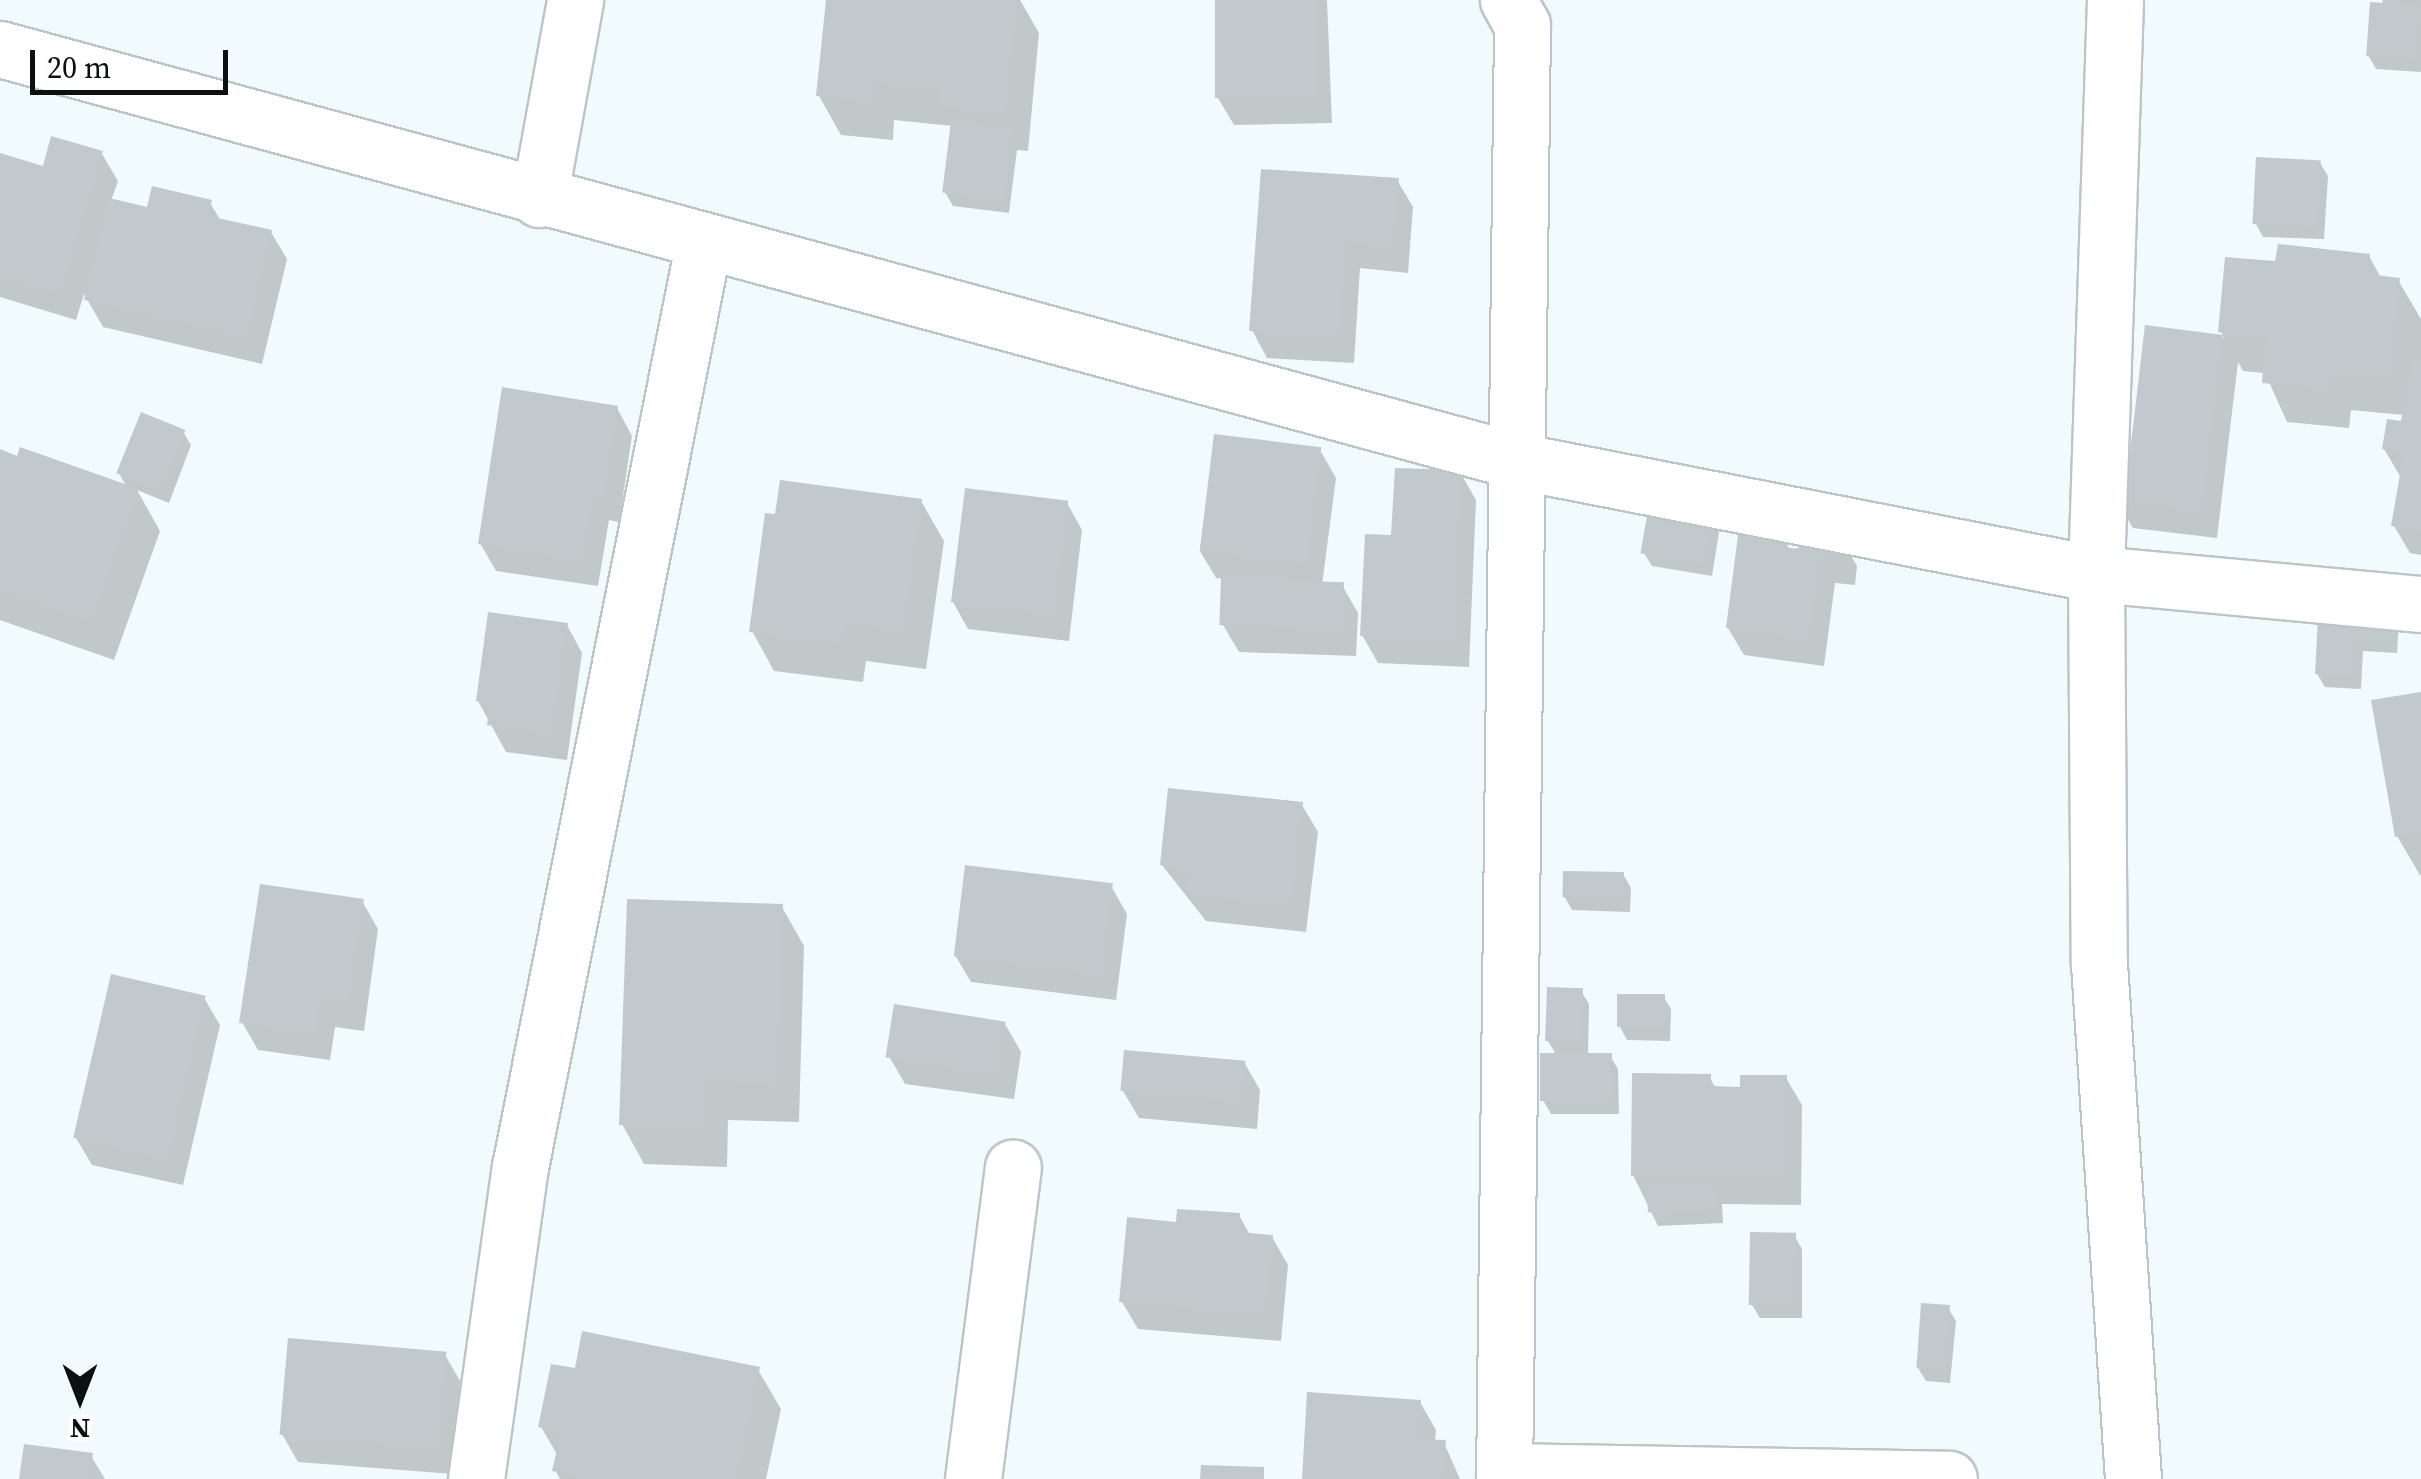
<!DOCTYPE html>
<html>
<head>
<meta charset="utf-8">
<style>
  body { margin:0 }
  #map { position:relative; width:2421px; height:1479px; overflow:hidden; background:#f1fafc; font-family:"Source Serif 4",serif }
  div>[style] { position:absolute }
  .shadow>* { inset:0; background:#0003 }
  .building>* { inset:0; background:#c1c9cc; transform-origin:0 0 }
  .roads { filter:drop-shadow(2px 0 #bcc5c7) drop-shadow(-2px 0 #bcc5c7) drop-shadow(0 2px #bcc5c7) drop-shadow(0 -2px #bcc5c7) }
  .street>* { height:55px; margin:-27.5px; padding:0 27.5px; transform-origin:27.5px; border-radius:27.5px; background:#fff }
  span { translate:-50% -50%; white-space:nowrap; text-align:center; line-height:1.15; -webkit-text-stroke:10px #fff; paint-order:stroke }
  .north { position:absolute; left:30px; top:1349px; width:100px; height:100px; -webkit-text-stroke:8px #fff; paint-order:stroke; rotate:180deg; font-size:28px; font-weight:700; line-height:40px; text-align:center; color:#0d1011 }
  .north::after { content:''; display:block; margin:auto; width:35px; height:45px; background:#0d1011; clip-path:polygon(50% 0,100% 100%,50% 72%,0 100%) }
  .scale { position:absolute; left:30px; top:50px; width:198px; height:45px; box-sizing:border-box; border:5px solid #0d1011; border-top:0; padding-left:12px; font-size:30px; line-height:35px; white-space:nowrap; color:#0d1011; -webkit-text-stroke:8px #fff; paint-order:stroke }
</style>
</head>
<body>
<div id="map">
  <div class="shadow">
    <div style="clip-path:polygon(829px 0,1020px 0,1039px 33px,1028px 151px,1017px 150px,1009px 213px,953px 206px,945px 192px,953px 126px,894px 120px,893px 140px,841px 135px,819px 96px)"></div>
    <div style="clip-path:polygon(1218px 0,1327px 0,1332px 123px,1234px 125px,1218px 98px)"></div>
    <div style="clip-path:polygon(2383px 0,2421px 0,2421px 72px,2376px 69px,2368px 55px)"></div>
    <div style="clip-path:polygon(102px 154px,118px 181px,111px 201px,149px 210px,210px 203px,221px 221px,271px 232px,287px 259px,262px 364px,103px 327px,84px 294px,76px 320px,0 297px,0 155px,44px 169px)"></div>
    <div style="clip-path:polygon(2320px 163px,2328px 176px,2324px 239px,2263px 237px,2256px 224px)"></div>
    <div style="clip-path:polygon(1397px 180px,1413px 207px,1408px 273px,1360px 268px,1354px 363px,1267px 358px,1252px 330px)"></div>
    <div style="clip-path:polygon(2369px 256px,2381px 278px,2398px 280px,2421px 319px,2421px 555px,2410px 553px,2394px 526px,2400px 476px,2384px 449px,2404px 415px,2351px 410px,2349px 428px,2287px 422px,2265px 373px,2243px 371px,2238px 362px,2217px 538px,2133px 528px,2117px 501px,2131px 464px,2147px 328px,2224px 338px,2221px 331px,2278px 264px)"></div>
    <div style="clip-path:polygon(617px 408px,632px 436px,619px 522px,609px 520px,598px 586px,496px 571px,480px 543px)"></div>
    <div style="clip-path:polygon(183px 432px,191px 445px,169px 503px,137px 490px,160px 531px,114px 660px,0 620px,0 452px,127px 488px,119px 473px)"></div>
    <div style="clip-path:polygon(1320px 450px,1336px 478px,1322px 585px,1342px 585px,1358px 613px,1356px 656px,1239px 652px,1223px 625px,1224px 579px,1216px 578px,1200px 551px)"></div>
    <div style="clip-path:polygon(1460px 472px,1476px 500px,1469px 667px,1378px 663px,1362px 635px,1394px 538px)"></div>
    <div style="clip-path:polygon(921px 501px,944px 541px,926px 669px,866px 661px,863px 682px,774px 671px,752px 631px)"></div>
    <div style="clip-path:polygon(1652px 502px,1720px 526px,1712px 576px,1652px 566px,1644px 553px)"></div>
    <div style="clip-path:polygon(1067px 503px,1082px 530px,1069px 641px,968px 629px,953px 602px)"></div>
    <div style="clip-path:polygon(1776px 526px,1790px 550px,1841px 538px,1857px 566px,1855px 585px,1835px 583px,1824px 666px,1744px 655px,1728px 628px)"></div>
    <div style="clip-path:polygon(2321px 601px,2399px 618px,2397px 653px,2363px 651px,2361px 689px,2325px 687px,2317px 674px)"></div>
    <div style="clip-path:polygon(567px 625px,582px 653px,567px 760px,506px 752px,478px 701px)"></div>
    <div style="clip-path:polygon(2421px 694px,2421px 875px,2420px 875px,2397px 836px)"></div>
    <div style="clip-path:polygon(1302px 805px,1318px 832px,1306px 932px,1206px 921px,1162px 865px)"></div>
    <div style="clip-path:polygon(1623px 874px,1631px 888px,1630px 912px,1572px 910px,1564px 896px)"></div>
    <div style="clip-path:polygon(1111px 886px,1127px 914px,1116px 1000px,971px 982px,955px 955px)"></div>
    <div style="clip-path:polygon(362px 901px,378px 929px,364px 1031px,335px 1027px,330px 1060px,258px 1050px,242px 1022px)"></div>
    <div style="clip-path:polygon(782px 907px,804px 946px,799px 1122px,728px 1120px,727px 1167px,644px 1164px,622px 1124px)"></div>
    <div style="clip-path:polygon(1581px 991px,1589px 1004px,1588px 1056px,1610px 1056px,1618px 1069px,1619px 1114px,1551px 1114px,1543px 1100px,1557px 1056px,1548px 1041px)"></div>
    <div style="clip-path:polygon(1663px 996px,1671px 1009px,1670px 1041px,1627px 1040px,1620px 1027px)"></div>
    <div style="clip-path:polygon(204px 998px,220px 1025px,183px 1185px,92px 1165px,76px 1138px)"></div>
    <div style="clip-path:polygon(1005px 1024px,1021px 1052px,1014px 1099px,905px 1084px,889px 1056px)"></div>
    <div style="clip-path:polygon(1244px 1062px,1260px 1090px,1257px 1129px,1139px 1118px,1123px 1091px)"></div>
    <div style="clip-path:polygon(1709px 1076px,1716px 1089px,1743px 1090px,1786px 1078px,1802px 1105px,1801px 1205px,1722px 1204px,1723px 1223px,1658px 1226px,1633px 1175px)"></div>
    <div style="clip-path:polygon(1239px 1215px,1250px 1235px,1272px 1237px,1288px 1265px,1281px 1341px,1138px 1329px,1122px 1302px,1178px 1224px)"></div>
    <div style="clip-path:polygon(1794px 1235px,1802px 1249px,1802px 1318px,1760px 1318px,1752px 1305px)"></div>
    <div style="clip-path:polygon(1948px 1308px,1956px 1321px,1950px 1383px,1926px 1381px,1918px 1368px)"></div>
    <div style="clip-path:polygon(444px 1353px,460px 1381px,453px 1474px,298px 1462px,282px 1434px)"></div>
    <div style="clip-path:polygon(758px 1370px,781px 1409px,766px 1479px,560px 1479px,555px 1470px,558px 1456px,541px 1427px,576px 1371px)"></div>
    <div style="clip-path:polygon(1420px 1402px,1436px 1430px,1435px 1442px,1444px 1443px,1460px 1479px,1305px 1479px)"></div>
    <div style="clip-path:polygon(91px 1456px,105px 1479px,22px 1479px)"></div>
  </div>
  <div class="building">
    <div style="clip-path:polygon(826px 0,1017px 0,1006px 112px,939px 106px,940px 88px,872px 82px,871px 101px,816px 96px)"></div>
    <div style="left:1215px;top:0;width:102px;height:98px"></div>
    <div style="left:2370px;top:2px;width:51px;height:54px;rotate:4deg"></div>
    <div style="left:951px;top:121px;width:62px;height:72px;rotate:7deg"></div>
    <div style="clip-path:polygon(51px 136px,103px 151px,61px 294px,0 276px,0 153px,43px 166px)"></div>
    <div style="left:2256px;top:157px;width:65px;height:67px;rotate:3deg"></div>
    <div style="clip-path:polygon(1261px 169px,1399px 178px,1394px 246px,1346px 242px,1339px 336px,1249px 331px)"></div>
    <div style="clip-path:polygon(152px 186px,212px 200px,208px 216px,272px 230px,247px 337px,84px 300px,109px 198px,147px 207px)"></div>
    <div style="clip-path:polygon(2278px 244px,2370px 254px,2368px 274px,2400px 278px,2390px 377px,2330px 372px,2328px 389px,2262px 383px,2266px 336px,2218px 332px,2225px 257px,2275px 261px)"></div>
    <div style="clip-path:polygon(2145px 325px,2223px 335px,2202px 511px,2115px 501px,2120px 460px,2129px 461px)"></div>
    <div style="clip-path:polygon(2412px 359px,2421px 361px,2421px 531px,2391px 526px,2404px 452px,2382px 449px,2387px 419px,2401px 421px)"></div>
    <div style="clip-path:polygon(502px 387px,618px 406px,604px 496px,594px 494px,583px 560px,478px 544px)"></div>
    <div style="left:141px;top:412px;width:48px;height:66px;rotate:22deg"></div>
    <div style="left:1214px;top:434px;width:108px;height:118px;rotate:7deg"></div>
    <div style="clip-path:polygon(20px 447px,139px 489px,92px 622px,0 590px,0 449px,17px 456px)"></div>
    <div style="clip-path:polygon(1395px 468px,1462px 470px,1454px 640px,1360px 636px,1365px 534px,1391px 535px)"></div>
    <div style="clip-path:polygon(780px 480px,922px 499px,904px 631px,845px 623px,842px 644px,749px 632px,765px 513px,775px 514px)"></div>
    <div style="left:965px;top:488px;width:104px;height:115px;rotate:7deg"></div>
    <div style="left:1650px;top:499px;width:65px;height:55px;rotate:10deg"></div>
    <div style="clip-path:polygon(1740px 520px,1778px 524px,1775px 546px,1799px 549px,1801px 531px,1843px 536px,1840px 559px,1820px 557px,1810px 639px,1726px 628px)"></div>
    <div style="left:1221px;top:578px;width:123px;height:47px;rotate:2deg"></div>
    <div style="clip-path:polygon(2319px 598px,2392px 602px,2390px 640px,2356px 638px,2354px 676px,2315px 674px)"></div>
    <div style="clip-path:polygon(488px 612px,568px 623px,552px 734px,487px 725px,490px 703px,476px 701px)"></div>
    <div style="clip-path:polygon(2421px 692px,2421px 833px,2395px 837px,2371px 700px)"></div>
    <div style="clip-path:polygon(1168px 788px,1303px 802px,1291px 906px,1187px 894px,1189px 870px,1160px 865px)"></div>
    <div style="left:965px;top:865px;width:149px;height:92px;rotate:7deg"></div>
    <div style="left:1563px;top:871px;width:61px;height:26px;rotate:1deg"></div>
    <div style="clip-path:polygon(260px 884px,364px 899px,349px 1004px,320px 1000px,315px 1034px,239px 1023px)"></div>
    <div style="clip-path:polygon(627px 899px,783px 904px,778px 1084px,706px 1082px,705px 1128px,619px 1125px)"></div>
    <div style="left:111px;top:974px;width:97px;height:168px;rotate:13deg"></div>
    <div style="left:1547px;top:987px;width:36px;height:54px;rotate:2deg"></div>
    <div style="left:1617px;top:994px;width:48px;height:33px"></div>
    <div style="left:894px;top:1004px;width:113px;height:54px;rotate:9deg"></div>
    <div style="left:1124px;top:1050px;width:122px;height:41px;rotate:5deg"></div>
    <div style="left:1540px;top:1053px;width:72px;height:48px"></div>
    <div style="clip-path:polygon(1632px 1073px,1711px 1074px,1711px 1086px,1740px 1087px,1740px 1075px,1787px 1075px,1786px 1178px,1631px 1176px)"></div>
    <div style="left:1716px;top:1185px;width:25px;height:69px;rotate:88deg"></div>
    <div style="clip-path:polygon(1177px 1209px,1240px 1213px,1239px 1232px,1273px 1235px,1266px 1314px,1119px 1302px,1127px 1217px,1176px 1222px)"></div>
    <div style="left:1750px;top:1232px;width:46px;height:73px;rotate:1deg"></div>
    <div style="left:1921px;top:1303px;width:29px;height:65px;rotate:4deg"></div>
    <div style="clip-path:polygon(582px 1331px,760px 1367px,737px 1479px,593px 1479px,552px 1471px,561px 1431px,538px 1427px,551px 1364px,575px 1368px)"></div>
    <div style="left:288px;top:1338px;width:159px;height:97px;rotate:5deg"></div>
    <div style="clip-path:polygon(1307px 1392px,1421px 1400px,1418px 1439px,1446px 1440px,1443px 1479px,1302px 1479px)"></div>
    <div style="clip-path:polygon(24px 1444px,93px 1453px,89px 1479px,19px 1479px)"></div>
    <div style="clip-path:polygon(1201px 1465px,1264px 1467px,1264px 1479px,1200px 1479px)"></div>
  </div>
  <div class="roads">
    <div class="street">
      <div style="left:2115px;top:0;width:574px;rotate:91.9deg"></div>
      <div style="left:2096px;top:574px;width:390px;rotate:89.6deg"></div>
      <div style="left:2099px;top:964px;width:516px;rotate:86.22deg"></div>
      <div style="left:0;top:49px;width:1572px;rotate:15.19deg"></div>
      <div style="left:1517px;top:461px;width:590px;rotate:11.04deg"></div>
      <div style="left:2096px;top:574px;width:326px;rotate:5.3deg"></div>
      <div style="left:539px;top:199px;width:202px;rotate:-79.7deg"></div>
      <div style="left:1504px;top:1471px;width:445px;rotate:1deg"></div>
      <div style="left:476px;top:1479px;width:315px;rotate:-82deg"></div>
      <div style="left:520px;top:1167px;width:940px;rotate:-78.77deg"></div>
      <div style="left:973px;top:1479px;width:314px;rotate:-82.7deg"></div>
      <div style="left:1504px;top:1479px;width:1454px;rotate:-89.29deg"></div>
      <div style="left:1522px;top:25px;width:29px;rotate:-119deg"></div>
    </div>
  </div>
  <div class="north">N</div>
  <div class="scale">20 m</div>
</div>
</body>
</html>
